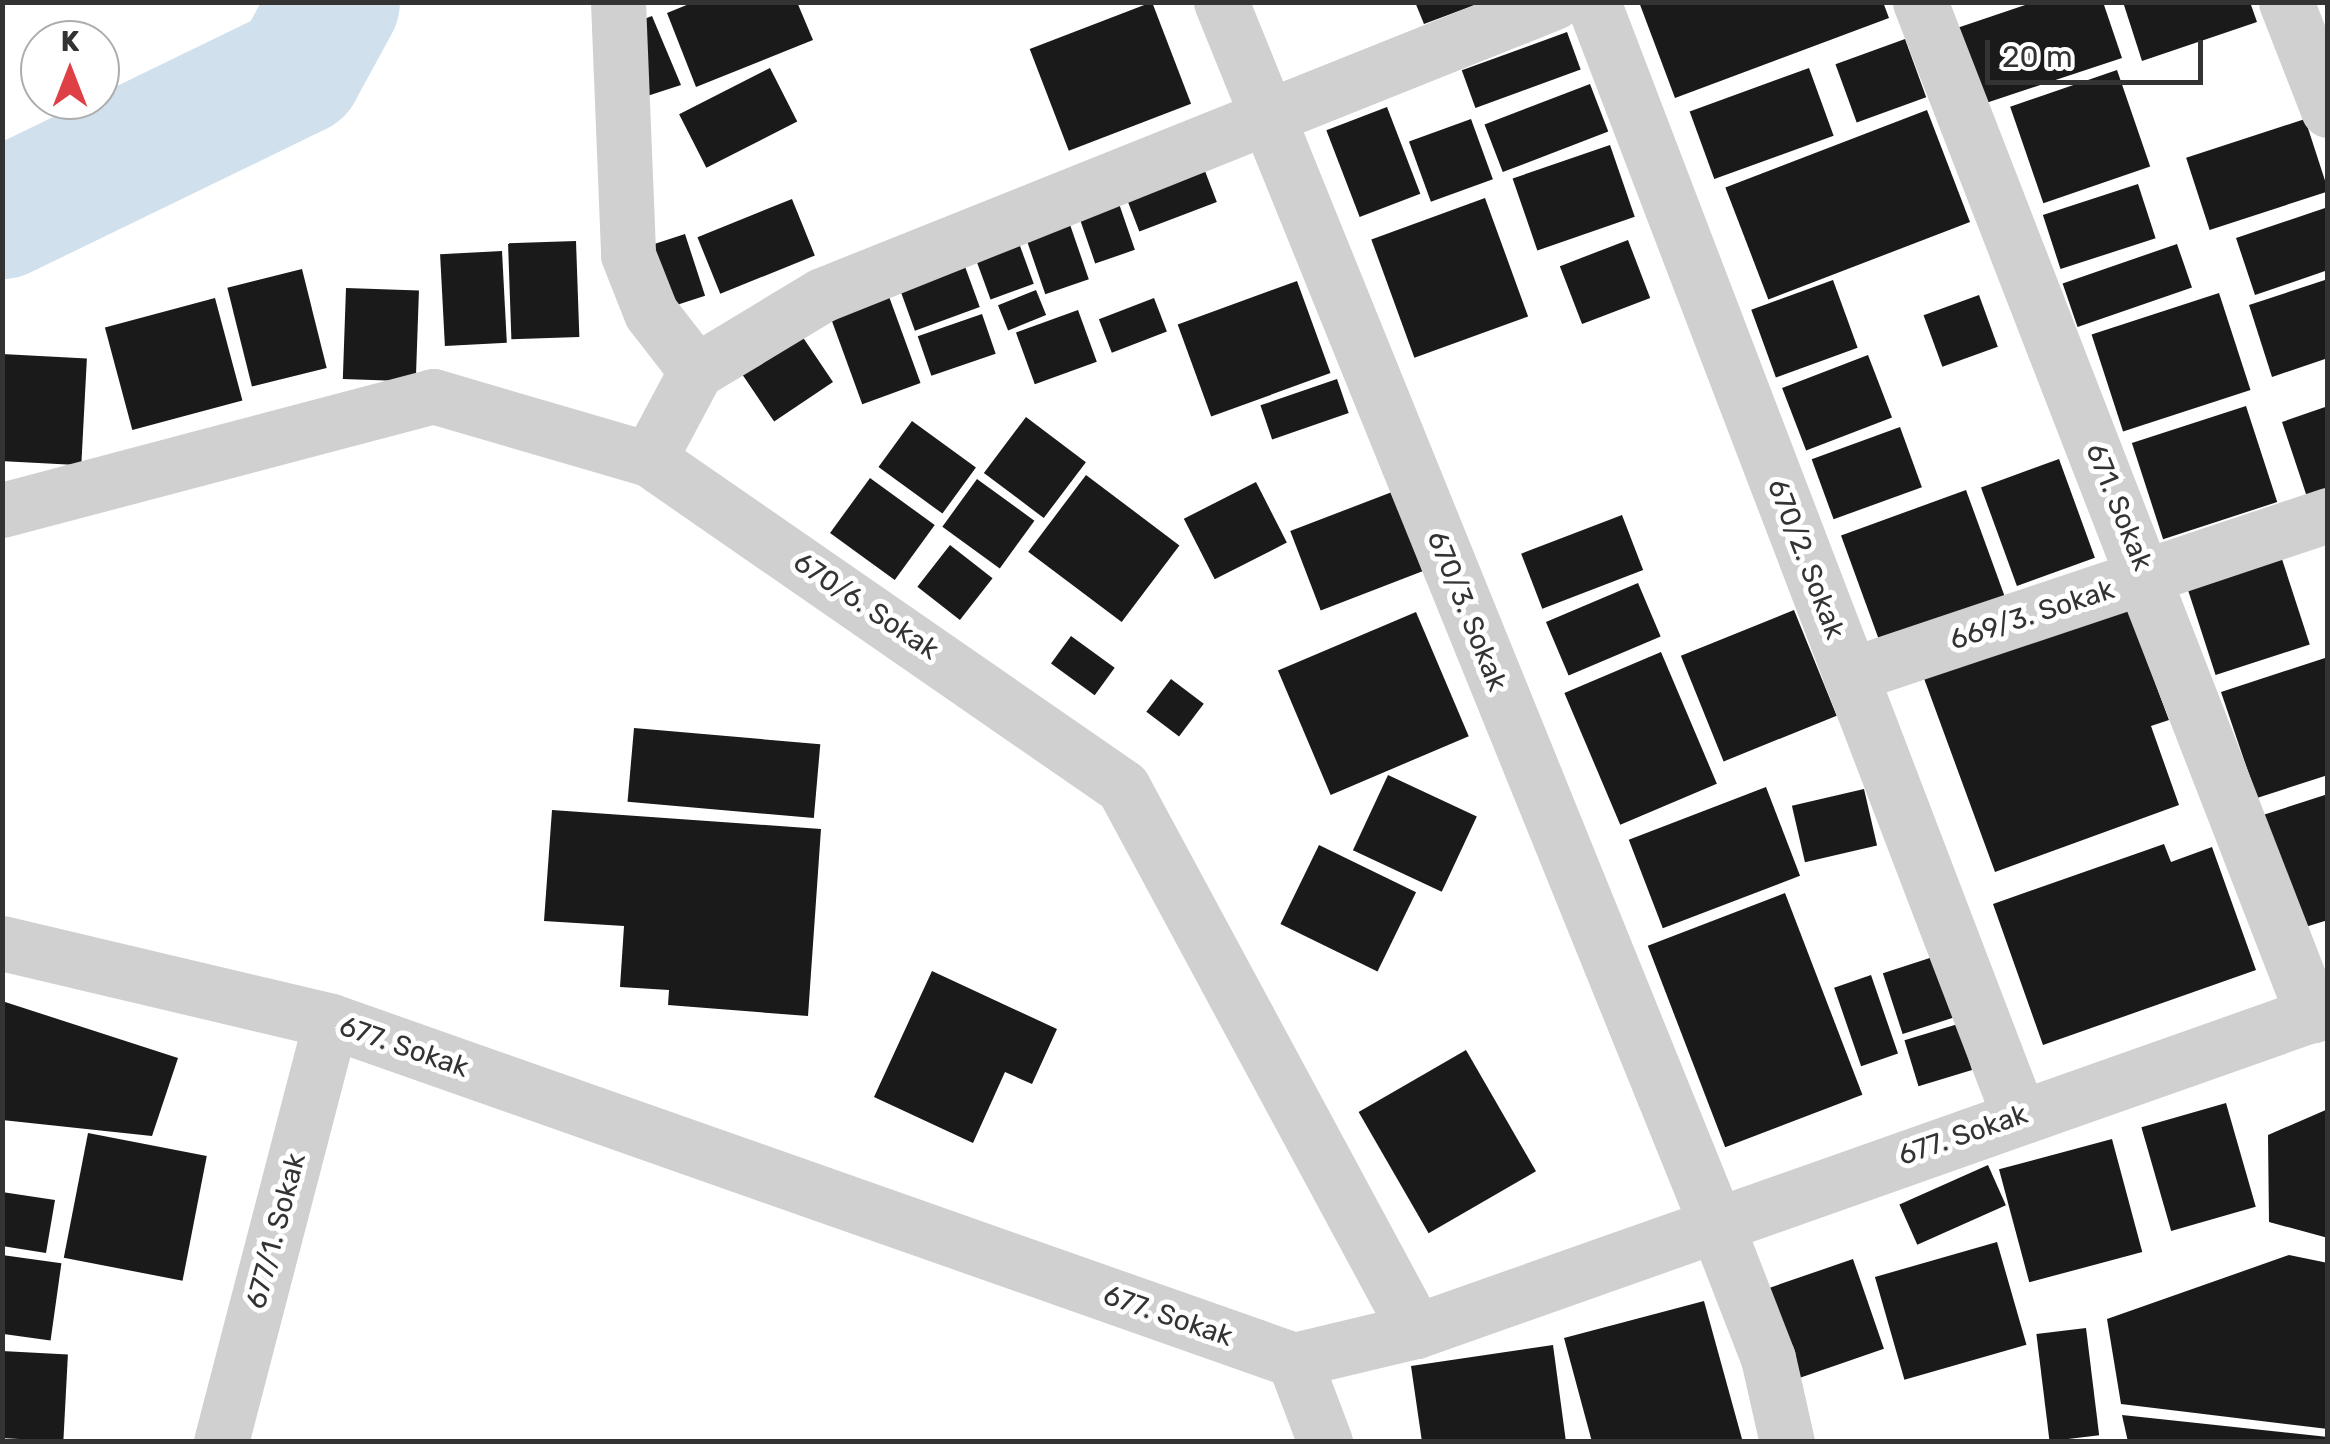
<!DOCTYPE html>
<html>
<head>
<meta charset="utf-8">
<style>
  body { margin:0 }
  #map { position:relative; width:2330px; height:1444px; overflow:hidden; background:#fff; font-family:Rubik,sans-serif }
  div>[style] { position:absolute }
  .river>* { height:130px; margin:-65px; padding:0 65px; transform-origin:65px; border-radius:65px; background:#d0e0ec }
  .building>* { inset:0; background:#1a1a1a; transform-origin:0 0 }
  .minor>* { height:55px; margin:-27.5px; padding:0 27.5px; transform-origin:27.5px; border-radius:27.5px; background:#d0d0d0 }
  span { translate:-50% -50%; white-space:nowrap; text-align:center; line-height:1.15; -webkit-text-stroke:10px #fff; paint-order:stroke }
  .street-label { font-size:28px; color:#333 }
  .frame { position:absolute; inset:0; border:5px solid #333; pointer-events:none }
  .north { position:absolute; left:20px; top:20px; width:100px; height:100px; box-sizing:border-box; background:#fff; border:2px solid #adadad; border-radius:50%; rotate:0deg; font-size:28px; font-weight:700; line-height:40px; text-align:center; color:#333 }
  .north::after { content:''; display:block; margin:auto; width:35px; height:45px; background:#de4045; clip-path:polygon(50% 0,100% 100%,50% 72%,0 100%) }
  .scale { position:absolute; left:1985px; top:40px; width:218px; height:45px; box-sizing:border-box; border:5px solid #333; border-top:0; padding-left:12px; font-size:30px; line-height:35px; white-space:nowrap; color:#333; -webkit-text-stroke:8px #fff; paint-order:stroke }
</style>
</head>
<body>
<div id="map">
  <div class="river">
    <div style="left:2px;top:214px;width:329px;rotate:-25.9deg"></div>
    <div style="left:298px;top:70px;width:77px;rotate:-61.4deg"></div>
  </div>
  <div class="building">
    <div style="clip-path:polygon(694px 2px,797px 2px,813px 40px,696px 87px,667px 13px)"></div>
    <div style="left:1152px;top:2px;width:109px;height:131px;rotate:69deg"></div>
    <div style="clip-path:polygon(1415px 2px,1480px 2px,1480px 3px,1424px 24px)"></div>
    <div style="clip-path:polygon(1639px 2px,1883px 2px,1889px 18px,1675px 98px)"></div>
    <div style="clip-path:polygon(2034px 2px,2103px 2px,2122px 58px,1983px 104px,1957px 28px)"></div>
    <div style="clip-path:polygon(2123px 2px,2250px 2px,2257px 22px,2142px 61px)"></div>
    <div style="clip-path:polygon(652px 16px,681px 85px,638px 99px,631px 24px)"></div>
    <div style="left:1567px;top:32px;width:40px;height:112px;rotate:70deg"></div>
    <div style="left:1905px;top:39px;width:62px;height:74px;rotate:70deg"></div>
    <div style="left:770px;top:68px;width:60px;height:102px;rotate:63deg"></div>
    <div style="left:1809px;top:68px;width:72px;height:127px;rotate:70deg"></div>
    <div style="left:2117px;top:70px;width:102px;height:113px;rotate:71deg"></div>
    <div style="left:1590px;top:84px;width:51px;height:113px;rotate:69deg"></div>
    <div style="left:1387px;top:107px;width:93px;height:65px;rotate:69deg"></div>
    <div style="left:1927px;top:110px;width:120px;height:216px;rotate:69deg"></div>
    <div style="left:1471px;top:119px;width:64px;height:66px;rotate:70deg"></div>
    <div style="left:2305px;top:119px;width:76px;height:125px;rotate:72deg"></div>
    <div style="left:1610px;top:145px;width:76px;height:103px;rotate:71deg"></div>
    <div style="left:1200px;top:158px;width:47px;height:83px;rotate:69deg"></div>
    <div style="left:2138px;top:184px;width:57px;height:100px;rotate:72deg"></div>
    <div style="left:1116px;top:195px;width:58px;height:42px;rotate:71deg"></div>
    <div style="left:1485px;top:198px;width:126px;height:121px;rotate:70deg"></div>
    <div style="left:792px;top:199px;width:61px;height:102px;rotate:68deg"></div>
    <div style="clip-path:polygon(2328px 207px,2328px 270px,2255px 295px,2236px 238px)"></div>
    <div style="left:1066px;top:213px;width:70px;height:46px;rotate:71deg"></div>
    <div style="left:685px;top:234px;width:65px;height:42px;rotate:72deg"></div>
    <div style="left:1016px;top:235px;width:52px;height:46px;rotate:70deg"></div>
    <div style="left:1628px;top:240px;width:62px;height:73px;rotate:69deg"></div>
    <div style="left:576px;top:241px;width:96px;height:68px;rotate:88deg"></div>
    <div style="left:2177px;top:244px;width:46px;height:121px;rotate:71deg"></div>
    <div style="left:502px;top:251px;width:92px;height:62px;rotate:87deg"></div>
    <div style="left:963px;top:261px;width:49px;height:69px;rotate:70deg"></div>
    <div style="left:302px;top:269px;width:102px;height:77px;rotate:76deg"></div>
    <div style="clip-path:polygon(2328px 279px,2328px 358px,2272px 377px,2249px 305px)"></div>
    <div style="left:1833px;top:280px;width:72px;height:87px;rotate:70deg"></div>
    <div style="left:1297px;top:281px;width:98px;height:127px;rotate:70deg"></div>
    <div style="left:346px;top:288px;width:73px;height:91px;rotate:2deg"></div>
    <div style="left:1036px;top:290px;width:27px;height:41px;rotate:68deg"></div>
    <div style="left:887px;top:291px;width:98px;height:62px;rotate:70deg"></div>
    <div style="left:2219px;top:293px;width:102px;height:134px;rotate:72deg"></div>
    <div style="left:1979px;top:295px;width:55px;height:59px;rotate:70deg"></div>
    <div style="left:215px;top:298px;width:106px;height:114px;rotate:75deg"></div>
    <div style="left:1154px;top:298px;width:36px;height:59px;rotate:69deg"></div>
    <div style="left:1078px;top:310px;width:55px;height:66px;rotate:70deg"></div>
    <div style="left:982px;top:314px;width:42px;height:68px;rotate:71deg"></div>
    <div style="left:800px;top:333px;width:59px;height:71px;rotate:56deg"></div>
    <div style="left:2px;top:354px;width:85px;height:107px;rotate:3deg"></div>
    <div style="left:1868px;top:355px;width:67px;height:92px;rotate:69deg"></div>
    <div style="left:1337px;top:379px;width:36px;height:81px;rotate:71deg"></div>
    <div style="left:2246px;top:406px;width:101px;height:120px;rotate:72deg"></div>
    <div style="clip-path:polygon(2328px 406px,2328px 497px,2309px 503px,2282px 422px)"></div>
    <div style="left:1026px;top:417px;width:75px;height:70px;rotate:37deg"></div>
    <div style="left:912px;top:421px;width:79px;height:57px;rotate:36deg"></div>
    <div style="left:1900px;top:427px;width:64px;height:94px;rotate:70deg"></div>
    <div style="left:2059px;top:459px;width:105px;height:83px;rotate:70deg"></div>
    <div style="left:1086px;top:475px;width:117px;height:96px;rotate:37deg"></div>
    <div style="left:870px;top:478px;width:80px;height:68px;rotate:36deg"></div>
    <div style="left:977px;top:479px;width:71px;height:59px;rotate:36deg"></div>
    <div style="left:1256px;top:482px;width:68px;height:81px;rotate:63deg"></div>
    <div style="left:1966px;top:490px;width:121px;height:133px;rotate:70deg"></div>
    <div style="left:1392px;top:492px;width:85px;height:109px;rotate:69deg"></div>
    <div style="left:1622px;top:515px;width:59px;height:108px;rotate:69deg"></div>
    <div style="left:950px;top:545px;width:54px;height:53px;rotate:38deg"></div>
    <div style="left:2281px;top:556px;width:93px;height:99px;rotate:72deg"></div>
    <div style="left:1638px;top:583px;width:58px;height:100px;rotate:67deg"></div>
    <div style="clip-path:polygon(2124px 599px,2169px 720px,2151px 726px,2179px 805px,1995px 872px,1922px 673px)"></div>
    <div style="left:1794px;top:610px;width:114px;height:122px;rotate:68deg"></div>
    <div style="left:1416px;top:612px;width:135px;height:150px;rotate:67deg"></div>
    <div style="left:1071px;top:636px;width:54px;height:34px;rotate:36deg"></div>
    <div style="left:1661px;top:652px;width:143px;height:105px;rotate:67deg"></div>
    <div style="clip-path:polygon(2328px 657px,2328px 775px,2257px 798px,2221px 692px)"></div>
    <div style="left:1171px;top:679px;width:41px;height:41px;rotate:37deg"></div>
    <div style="left:634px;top:728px;width:187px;height:74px;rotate:5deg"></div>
    <div style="left:1388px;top:775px;width:98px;height:83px;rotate:25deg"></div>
    <div style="left:1766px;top:787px;width:95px;height:147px;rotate:69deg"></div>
    <div style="left:1864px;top:789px;width:58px;height:74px;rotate:77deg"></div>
    <div style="clip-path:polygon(2328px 794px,2328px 920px,2302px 928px,2263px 815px)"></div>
    <div style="clip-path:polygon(552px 810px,821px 829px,808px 1016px,668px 1005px,669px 990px,620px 987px,624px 926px,544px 921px)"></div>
    <div style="clip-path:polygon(2164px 844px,2171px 862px,2212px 847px,2256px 970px,2043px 1045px,1993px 904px)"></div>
    <div style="left:1319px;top:845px;width:108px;height:88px;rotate:26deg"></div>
    <div style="left:1785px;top:893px;width:216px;height:147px;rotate:69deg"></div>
    <div style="left:1939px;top:955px;width:64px;height:59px;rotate:72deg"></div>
    <div style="clip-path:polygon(932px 971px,1057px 1029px,1032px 1084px,1005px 1072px,973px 1143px,874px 1097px)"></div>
    <div style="left:1871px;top:975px;width:83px;height:39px;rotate:71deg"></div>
    <div style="clip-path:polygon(2px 1001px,178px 1058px,152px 1136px,2px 1120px)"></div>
    <div style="left:1958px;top:1024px;width:48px;height:56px;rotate:73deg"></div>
    <div style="left:1466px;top:1050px;width:140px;height:124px;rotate:60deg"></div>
    <div style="left:2226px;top:1103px;width:108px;height:88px;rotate:74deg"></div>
    <div style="clip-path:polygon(2328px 1109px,2328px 1238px,2269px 1222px,2268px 1135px)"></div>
    <div style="left:88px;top:1133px;width:121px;height:127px;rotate:11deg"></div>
    <div style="left:2112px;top:1139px;width:117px;height:117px;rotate:75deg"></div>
    <div style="left:1988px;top:1165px;width:44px;height:97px;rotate:66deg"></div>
    <div style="clip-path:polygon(2px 1192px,55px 1200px,46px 1253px,2px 1246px)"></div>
    <div style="left:1997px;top:1242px;width:107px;height:127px;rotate:74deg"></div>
    <div style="left:2px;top:1255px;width:60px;height:78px;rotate:8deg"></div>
    <div style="clip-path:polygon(2289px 1255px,2328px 1263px,2328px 1429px,2121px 1404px,2107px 1319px)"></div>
    <div style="left:1853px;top:1259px;width:95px;height:91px;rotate:71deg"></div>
    <div style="clip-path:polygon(1704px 1301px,1742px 1439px,1592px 1442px,1564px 1338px)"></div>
    <div style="left:2086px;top:1328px;width:108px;height:50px;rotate:83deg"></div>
    <div style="clip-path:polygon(1553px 1345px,1566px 1442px,1422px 1442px,1411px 1366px)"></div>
    <div style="left:2px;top:1351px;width:66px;height:87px;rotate:3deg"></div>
    <div style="clip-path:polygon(2122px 1415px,2328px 1437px,2328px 1442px,2128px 1442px)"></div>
  </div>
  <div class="minor">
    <div style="left:618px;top:2px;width:253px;rotate:87.7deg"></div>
    <div style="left:628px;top:255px;width:62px;rotate:68.4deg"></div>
    <div style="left:651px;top:313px;width:73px;rotate:52.2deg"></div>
    <div style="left:1221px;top:2px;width:1313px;rotate:67.95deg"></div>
    <div style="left:1714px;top:1219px;width:149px;rotate:68.8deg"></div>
    <div style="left:1768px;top:1358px;width:86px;rotate:77.3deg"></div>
    <div style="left:1593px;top:2px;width:1193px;rotate:69.07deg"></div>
    <div style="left:1920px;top:2px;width:1087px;rotate:68.8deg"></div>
    <div style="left:2286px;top:2px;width:116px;rotate:68.7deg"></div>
    <div style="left:649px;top:459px;width:100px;rotate:-61.9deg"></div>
    <div style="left:696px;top:371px;width:147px;rotate:-31.1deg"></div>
    <div style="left:822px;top:295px;width:788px;rotate:-21.81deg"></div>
    <div style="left:2px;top:510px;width:446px;rotate:-14.8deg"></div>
    <div style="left:433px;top:396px;width:225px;rotate:16.3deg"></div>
    <div style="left:649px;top:459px;width:576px;rotate:34.68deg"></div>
    <div style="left:1123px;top:787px;width:618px;rotate:61.69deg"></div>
    <div style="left:1850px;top:675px;width:504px;rotate:-18.51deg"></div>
    <div style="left:2px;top:943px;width:338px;rotate:13.3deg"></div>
    <div style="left:331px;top:1021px;width:1021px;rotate:19.39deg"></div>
    <div style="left:1294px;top:1360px;width:125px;rotate:-13.4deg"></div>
    <div style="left:1416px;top:1331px;width:967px;rotate:-19.45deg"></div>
    <div style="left:1294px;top:1360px;width:88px;rotate:69.3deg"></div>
    <div style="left:221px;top:1442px;width:435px;rotate:-75.4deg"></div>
  </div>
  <div class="street-label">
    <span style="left:2119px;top:507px;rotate:68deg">671. Sokak</span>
    <span style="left:1806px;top:559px;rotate:69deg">670/2. Sokak</span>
    <span style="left:866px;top:606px;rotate:34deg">670/6. Sokak</span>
    <span style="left:1467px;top:611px;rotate:68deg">670/3. Sokak</span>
    <span style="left:2032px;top:615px;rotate:-18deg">669/3. Sokak</span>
    <span style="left:404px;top:1047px;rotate:19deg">677. Sokak</span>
    <span style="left:1963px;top:1135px;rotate:-19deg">677. Sokak</span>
    <span style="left:276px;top:1231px;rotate:-75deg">677/1. Sokak</span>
    <span style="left:1168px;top:1316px;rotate:19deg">677. Sokak</span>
  </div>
  <div class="frame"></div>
  <div class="north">K</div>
  <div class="scale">20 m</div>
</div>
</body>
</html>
